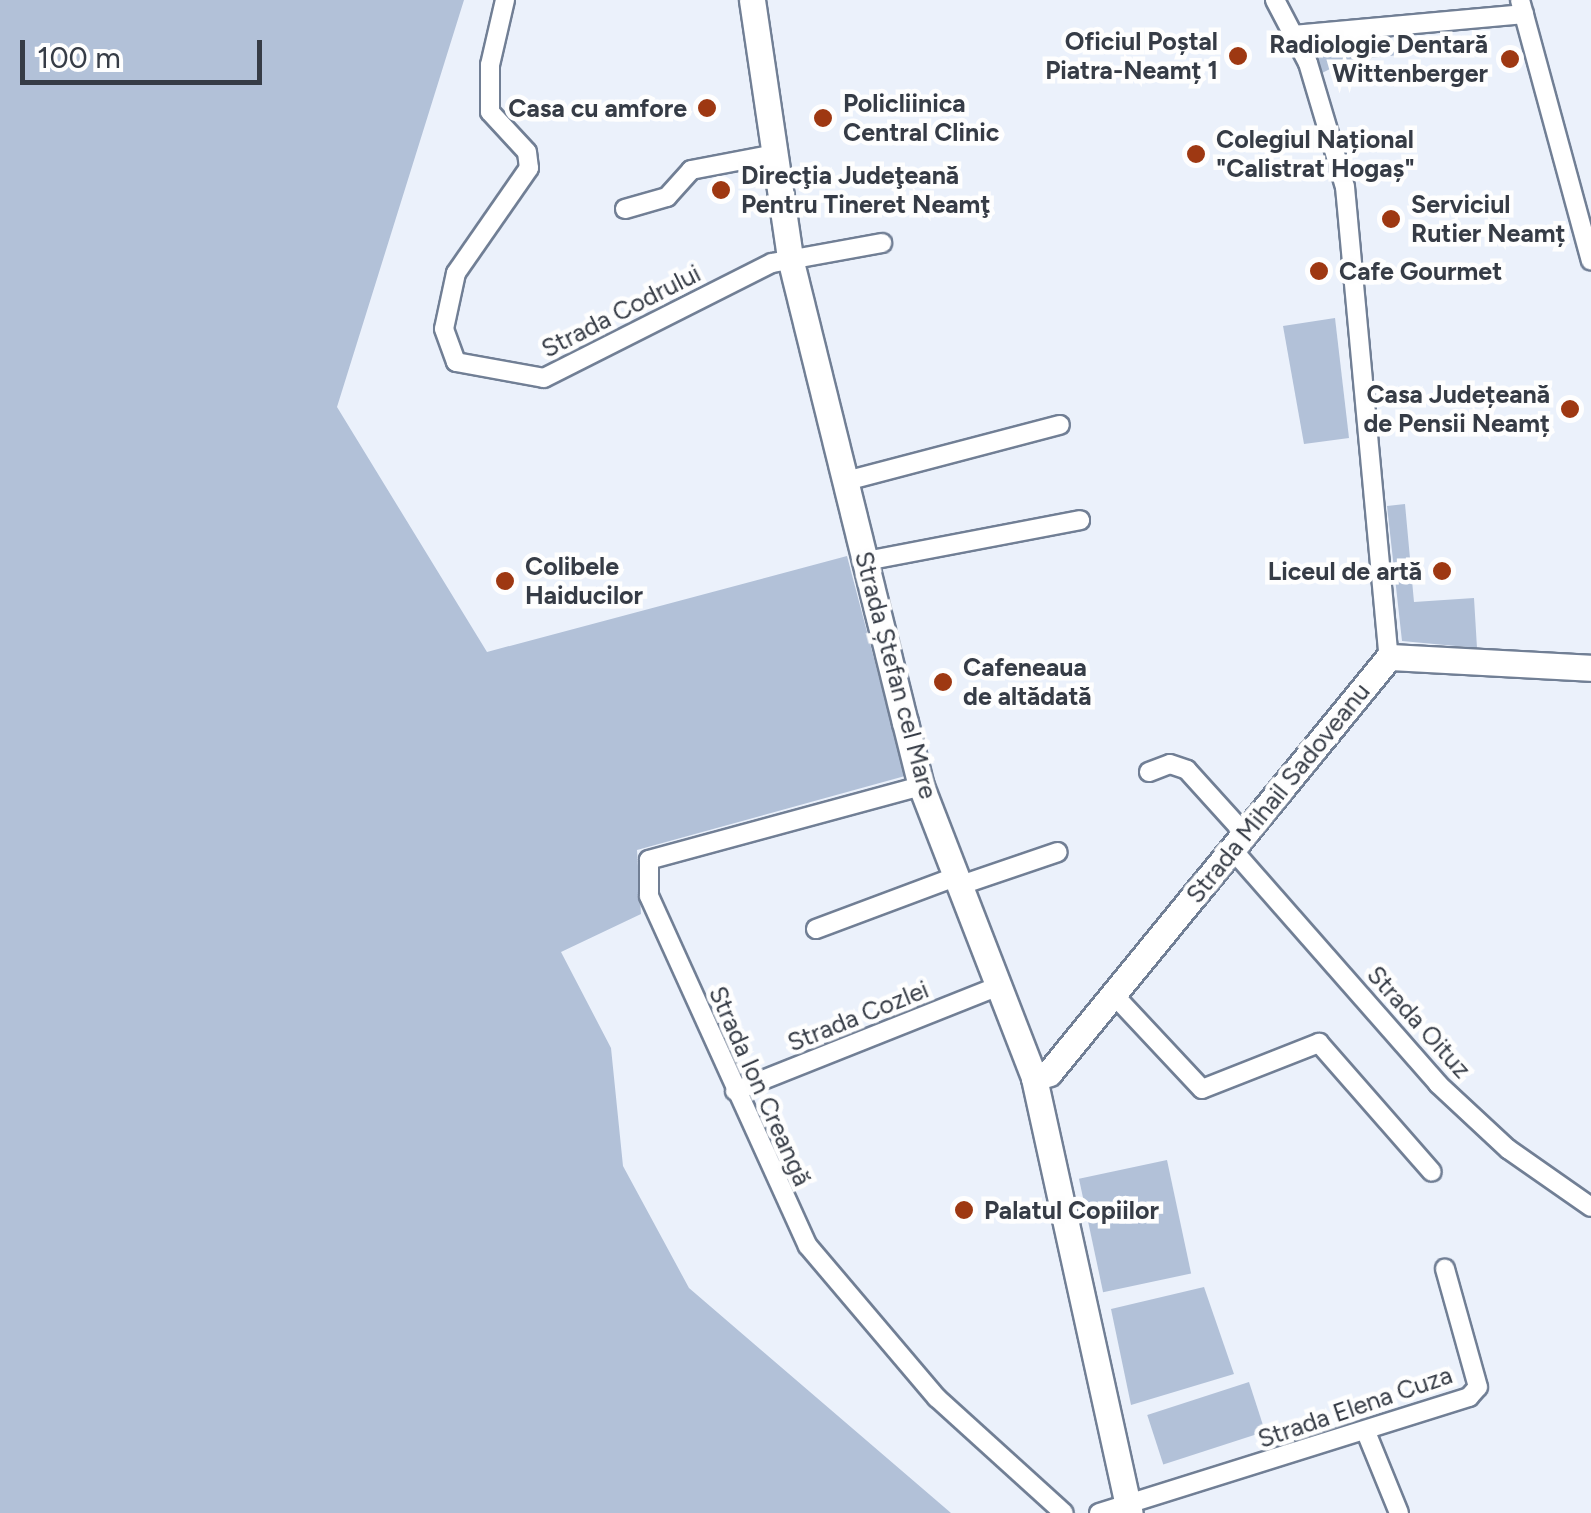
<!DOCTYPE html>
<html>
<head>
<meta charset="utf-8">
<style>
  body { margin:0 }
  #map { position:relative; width:1591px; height:1513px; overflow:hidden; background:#ebf1fb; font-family:Figtree,sans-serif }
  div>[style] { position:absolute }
  .green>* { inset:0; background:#b2c1d8; transform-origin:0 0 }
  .roads { filter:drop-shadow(2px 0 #717f95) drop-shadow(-2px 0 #717f95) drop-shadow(0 2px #717f95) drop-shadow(0 -2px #717f95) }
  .street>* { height:18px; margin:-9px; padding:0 9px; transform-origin:9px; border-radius:9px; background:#fff }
  .secondary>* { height:25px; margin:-12.5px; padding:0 12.5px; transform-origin:12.5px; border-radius:12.5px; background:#fff }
  .dots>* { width:28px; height:28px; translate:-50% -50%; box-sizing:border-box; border:5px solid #fefefe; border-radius:50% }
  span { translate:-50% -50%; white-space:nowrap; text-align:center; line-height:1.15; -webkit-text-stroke:9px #fefefe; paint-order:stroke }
  .poi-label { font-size:25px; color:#363c46; font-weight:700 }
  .right { translate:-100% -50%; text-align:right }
  .left { translate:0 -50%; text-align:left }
  .street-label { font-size:25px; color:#363c46 }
  .scale { position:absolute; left:20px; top:40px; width:242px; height:45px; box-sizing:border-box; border:5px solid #363c46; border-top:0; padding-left:12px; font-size:30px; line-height:35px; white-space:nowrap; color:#363c46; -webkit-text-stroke:8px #fefefe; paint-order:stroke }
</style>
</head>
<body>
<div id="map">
  <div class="green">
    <div style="clip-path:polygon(0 0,464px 0,337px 407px,487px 652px,847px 556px,905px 776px,637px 850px,641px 914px,561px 952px,611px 1048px,623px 1166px,689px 1288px,951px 1513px,0 1513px)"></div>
    <div style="clip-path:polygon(1428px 42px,1416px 53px,1346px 61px,1322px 73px,1317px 53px)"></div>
    <div style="clip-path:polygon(1335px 318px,1349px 438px,1304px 444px,1283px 326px)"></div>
    <div style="clip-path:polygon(1405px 504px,1414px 602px,1474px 598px,1477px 648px,1402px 641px,1387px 506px)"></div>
    <div style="left:1167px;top:1160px;width:116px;height:90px;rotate:78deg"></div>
    <div style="clip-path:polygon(1204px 1287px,1234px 1374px,1131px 1405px,1111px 1309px)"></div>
    <div style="left:1249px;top:1382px;width:52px;height:107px;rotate:72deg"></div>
  </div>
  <div class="roads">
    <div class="street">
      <div style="left:505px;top:0;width:67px;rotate:103deg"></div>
      <div style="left:490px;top:65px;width:47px;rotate:90deg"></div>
      <div style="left:490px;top:112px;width:54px;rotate:47.2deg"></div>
      <div style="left:527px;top:152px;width:16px;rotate:83deg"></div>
      <div style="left:529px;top:168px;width:128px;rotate:124.8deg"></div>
      <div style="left:456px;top:273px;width:57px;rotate:102.1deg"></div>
      <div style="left:444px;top:329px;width:35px;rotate:70deg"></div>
      <div style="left:456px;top:362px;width:89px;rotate:10.3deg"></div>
      <div style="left:544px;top:378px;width:255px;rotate:-26.8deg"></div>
      <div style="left:772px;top:263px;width:112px;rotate:-10.3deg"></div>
      <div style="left:1275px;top:0;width:71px;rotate:62.4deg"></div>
      <div style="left:1308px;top:63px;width:129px;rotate:73.4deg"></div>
      <div style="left:1345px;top:187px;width:472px;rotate:84.7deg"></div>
      <div style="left:1520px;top:0;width:270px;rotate:74.8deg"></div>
      <div style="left:1294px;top:35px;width:231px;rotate:-5.2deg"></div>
      <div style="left:625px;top:209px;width:44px;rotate:-15.9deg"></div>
      <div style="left:667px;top:197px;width:36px;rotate:-48deg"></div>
      <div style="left:691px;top:170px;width:80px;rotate:-10.8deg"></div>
      <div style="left:846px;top:481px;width:221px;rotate:-14.7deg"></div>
      <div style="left:866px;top:561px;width:218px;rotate:-10.8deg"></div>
      <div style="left:1149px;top:772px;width:22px;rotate:-21deg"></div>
      <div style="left:1170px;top:764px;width:18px;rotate:19deg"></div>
      <div style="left:1187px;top:770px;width:85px;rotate:47.9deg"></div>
      <div style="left:921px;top:786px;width:282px;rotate:164.8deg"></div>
      <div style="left:649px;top:860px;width:36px;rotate:90deg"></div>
      <div style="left:649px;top:896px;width:384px;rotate:65.6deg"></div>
      <div style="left:808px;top:1246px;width:199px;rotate:49.7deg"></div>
      <div style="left:937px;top:1398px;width:171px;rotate:42.2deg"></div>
      <div style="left:1231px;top:848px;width:314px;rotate:48.7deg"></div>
      <div style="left:1438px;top:1084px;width:96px;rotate:42.9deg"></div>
      <div style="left:1508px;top:1149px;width:101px;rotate:34.9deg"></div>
      <div style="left:961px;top:885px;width:102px;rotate:-18.8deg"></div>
      <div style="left:816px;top:929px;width:152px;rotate:-20.5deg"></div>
      <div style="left:1113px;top:994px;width:130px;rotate:46.9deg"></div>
      <div style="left:1202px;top:1089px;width:126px;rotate:-21.5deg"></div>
      <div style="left:1319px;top:1043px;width:171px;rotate:48.8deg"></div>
      <div style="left:735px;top:1091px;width:284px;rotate:-21.7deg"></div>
      <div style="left:1366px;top:1432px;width:87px;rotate:67.8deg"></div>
      <div style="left:1099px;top:1513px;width:388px;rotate:-17.4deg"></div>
      <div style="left:1469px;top:1397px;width:13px;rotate:-48deg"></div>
      <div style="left:1478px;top:1387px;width:123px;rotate:-105.6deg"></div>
    </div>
    <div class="secondary">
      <div style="left:752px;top:0;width:261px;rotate:81.6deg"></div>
      <div style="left:790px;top:258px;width:478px;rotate:76.1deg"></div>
      <div style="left:905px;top:722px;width:66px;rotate:76deg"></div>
      <div style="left:921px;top:786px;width:313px;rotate:68.8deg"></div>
      <div style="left:1034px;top:1078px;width:445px;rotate:77.6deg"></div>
      <div style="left:1034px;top:1078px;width:16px;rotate:-18deg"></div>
      <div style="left:1049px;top:1073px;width:537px;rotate:-50.74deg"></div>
      <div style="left:1389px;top:657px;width:202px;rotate:3.1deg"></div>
    </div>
  </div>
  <div class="dots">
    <div style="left:1238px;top:56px;background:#9e3812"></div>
    <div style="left:1510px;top:59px;background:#9e3812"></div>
    <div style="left:707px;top:108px;background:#9e3812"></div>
    <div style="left:823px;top:118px;background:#9e3812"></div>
    <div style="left:1196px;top:154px;background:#9e3812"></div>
    <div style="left:721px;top:190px;background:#9e3812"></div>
    <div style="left:1391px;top:219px;background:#9e3812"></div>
    <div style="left:1319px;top:271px;background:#9e3812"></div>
    <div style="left:1570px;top:409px;background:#9e3812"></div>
    <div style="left:1442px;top:571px;background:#9e3812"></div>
    <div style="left:505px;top:581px;background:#9e3812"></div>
    <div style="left:943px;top:682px;background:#9e3812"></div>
    <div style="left:964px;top:1210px;background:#9e3812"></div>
  </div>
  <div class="poi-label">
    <span class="right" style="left:1218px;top:56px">Oficiul Poștal<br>Piatra-Neamț 1</span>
    <span class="right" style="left:1488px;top:59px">Radiologie Dentară<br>Wittenberger</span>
    <span class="left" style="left:843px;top:118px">Policliinica<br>Central Clinic</span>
    <span class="right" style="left:687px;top:108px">Casa cu amfore</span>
    <span class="left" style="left:1216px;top:154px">Colegiul Național<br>"Calistrat Hogaș"</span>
    <span class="left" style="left:741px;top:190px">Direcţia Judeţeană<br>Pentru Tineret Neamţ</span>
    <span class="left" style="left:1411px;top:219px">Serviciul<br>Rutier Neamț</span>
    <span class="left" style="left:1339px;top:271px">Cafe Gourmet</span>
    <span class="right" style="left:1550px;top:409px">Casa Județeană<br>de Pensii Neamț</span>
    <span class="left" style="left:525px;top:581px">Colibele<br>Haiducilor</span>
    <span class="right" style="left:1422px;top:571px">Liceul de artă</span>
    <span class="left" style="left:963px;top:682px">Cafeneaua<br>de altădată</span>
    <span class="left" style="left:984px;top:1210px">Palatul Copiilor</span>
  </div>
  <div class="street-label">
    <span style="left:621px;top:311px;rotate:-27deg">Strada Codrului</span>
    <span style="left:896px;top:675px;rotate:75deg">Strada Ștefan cel Mare</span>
    <span style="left:1278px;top:793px;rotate:-51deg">Strada Mihail Sadoveanu</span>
    <span style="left:858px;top:1016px;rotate:-22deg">Strada Cozlei</span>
    <span style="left:1419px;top:1022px;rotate:48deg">Strada Oituz</span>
    <span style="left:760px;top:1086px;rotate:66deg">Strada Ion Creangă</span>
    <span style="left:1355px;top:1407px;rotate:-19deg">Strada Elena Cuza</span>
  </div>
  <div class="scale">100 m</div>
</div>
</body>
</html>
